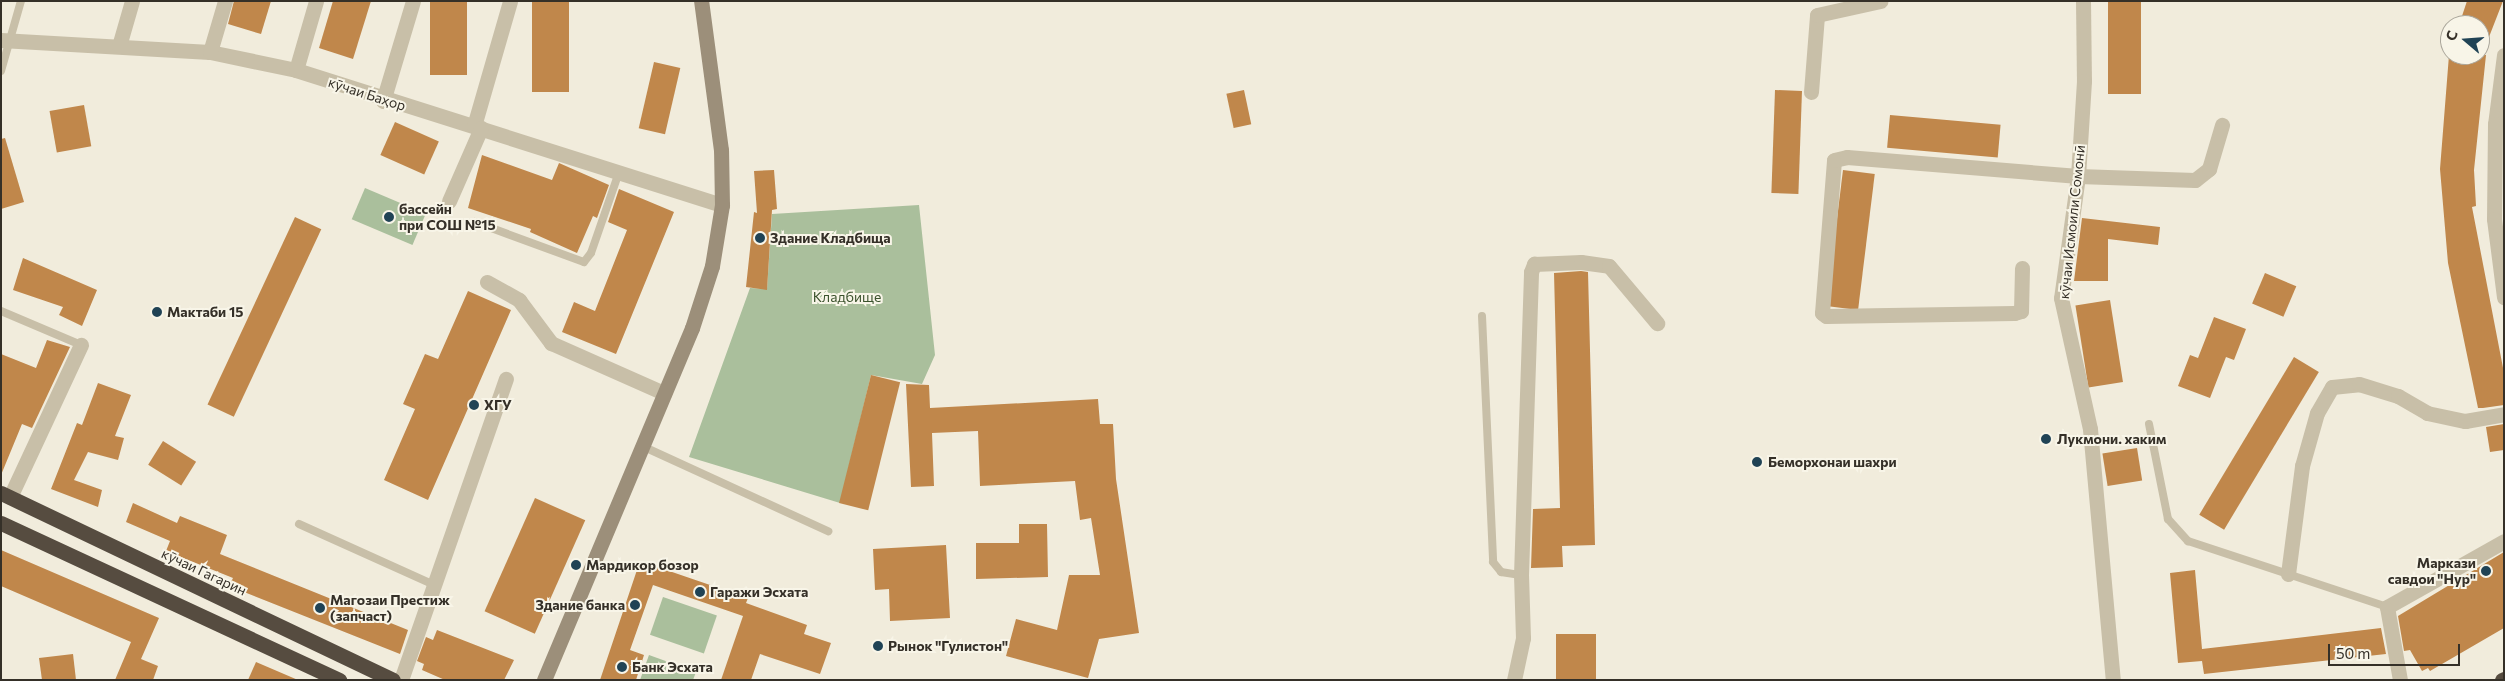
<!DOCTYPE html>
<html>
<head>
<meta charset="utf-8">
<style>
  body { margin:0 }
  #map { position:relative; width:2505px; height:681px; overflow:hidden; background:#f1ecdc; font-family:Commissioner,sans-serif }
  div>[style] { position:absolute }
  .green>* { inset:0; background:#aabf9c; transform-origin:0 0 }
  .building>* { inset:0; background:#c0874b; transform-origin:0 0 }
  .lane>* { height:8px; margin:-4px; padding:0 4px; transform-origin:4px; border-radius:4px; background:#c8bfa8 }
  .street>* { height:15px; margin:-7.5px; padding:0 7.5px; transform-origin:7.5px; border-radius:7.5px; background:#c8bfa8 }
  .secondary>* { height:15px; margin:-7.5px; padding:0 7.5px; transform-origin:7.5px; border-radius:7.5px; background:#9c8f7a }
  .highway>* { height:15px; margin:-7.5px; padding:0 7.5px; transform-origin:7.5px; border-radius:7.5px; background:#564c40 }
  .dots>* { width:14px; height:14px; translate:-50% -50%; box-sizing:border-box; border:2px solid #f8f5e8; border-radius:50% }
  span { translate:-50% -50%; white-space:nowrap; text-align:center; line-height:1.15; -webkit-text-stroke:4px #f8f5e8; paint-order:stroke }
  .street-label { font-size:14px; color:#353028 }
  .poi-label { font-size:14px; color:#353028; font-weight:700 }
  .left { translate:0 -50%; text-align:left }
  .right { translate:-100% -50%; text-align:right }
  .park-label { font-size:14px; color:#3b522d }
  .frame { position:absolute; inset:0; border:2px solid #353028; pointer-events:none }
  .north { position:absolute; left:2440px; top:15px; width:50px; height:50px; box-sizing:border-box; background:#f8f5e8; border:1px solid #aaa69b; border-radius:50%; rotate:288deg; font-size:14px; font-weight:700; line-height:20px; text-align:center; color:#353028 }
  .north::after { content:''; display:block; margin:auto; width:18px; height:22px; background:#204355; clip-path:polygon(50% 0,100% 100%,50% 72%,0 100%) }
  .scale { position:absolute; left:2328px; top:644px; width:132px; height:22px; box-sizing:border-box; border:2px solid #353028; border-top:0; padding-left:6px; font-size:15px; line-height:18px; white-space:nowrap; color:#353028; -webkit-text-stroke:4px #f8f5e8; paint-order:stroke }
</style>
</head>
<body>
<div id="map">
  <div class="green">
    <div style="left:365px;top:188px;width:66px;height:34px;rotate:23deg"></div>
    <div style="clip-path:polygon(919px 205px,935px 355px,922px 384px,871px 375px,840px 503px,689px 457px,750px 288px,767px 289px,772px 214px)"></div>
    <div style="left:663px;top:597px;width:57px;height:40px;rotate:19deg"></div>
    <div style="clip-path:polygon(649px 655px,696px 672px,693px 680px,640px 680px)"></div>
  </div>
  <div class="building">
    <div style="clip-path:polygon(234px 1px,271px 1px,261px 34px,228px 24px)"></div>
    <div style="clip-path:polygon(333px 1px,371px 1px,353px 59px,319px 48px)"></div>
    <div style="left:430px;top:1px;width:37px;height:74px"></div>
    <div style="left:532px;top:1px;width:37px;height:91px"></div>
    <div style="left:2108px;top:1px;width:33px;height:93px"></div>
    <div style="clip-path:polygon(2467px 1px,2503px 1px,2482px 55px,2486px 55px,2474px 170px,2476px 206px,2472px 207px,2504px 373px,2504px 405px,2483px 408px,2478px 408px,2448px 263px,2440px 169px,2449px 55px,2480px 55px,2480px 25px,2459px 25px)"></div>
    <div style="left:654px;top:62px;width:27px;height:68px;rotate:13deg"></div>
    <div style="left:1244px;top:90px;width:35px;height:18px;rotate:78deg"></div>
    <div style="left:1775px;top:90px;width:27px;height:103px;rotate:2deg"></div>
    <div style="left:84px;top:105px;width:42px;height:35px;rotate:80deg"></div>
    <div style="left:1890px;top:115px;width:111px;height:33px;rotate:5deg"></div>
    <div style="left:395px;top:122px;width:48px;height:36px;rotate:24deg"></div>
    <div style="clip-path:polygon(5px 138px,24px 202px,1px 209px,1px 139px)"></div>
    <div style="clip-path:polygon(482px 155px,552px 180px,559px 163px,609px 185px,597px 218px,593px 216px,577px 253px,530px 232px,531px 229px,468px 208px)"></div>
    <div style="clip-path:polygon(774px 170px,777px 209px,772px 210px,767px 290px,746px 287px,754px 212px,757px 213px,754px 171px)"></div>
    <div style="left:1843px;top:170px;width:32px;height:137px;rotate:7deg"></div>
    <div style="clip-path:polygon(619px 189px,674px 212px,616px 354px,562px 332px,574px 302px,595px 311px,627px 230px,608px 222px)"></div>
    <div style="left:295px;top:217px;width:29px;height:207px;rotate:25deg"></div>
    <div style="clip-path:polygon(2082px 218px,2160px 227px,2158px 245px,2108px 239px,2108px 281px,2074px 281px)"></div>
    <div style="clip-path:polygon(23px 258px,97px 290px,82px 326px,59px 315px,63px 307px,13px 290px)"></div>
    <div style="clip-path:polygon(1581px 271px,1588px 272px,1595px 545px,1562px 546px,1563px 567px,1531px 568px,1533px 509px,1560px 508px,1554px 273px)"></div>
    <div style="left:2265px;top:273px;width:34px;height:33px;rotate:23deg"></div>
    <div style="clip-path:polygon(468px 291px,511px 310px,428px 500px,384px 480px,415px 409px,403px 404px,425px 354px,438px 359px)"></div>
    <div style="left:2110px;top:300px;width:83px;height:35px;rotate:81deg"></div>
    <div style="clip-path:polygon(2214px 317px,2246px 329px,2234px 360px,2226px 357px,2210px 398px,2178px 386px,2190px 355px,2198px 358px)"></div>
    <div style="clip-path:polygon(47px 340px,70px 347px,32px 428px,22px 424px,1px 475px,1px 354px,36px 368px)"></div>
    <div style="left:2294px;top:357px;width:29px;height:184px;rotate:31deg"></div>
    <div style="left:871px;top:375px;width:30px;height:132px;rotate:14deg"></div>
    <div style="clip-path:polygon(98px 383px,131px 395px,115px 436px,124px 438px,118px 460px,88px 452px,74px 480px,102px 490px,98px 507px,51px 489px,77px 423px,82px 425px)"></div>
    <div style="clip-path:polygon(906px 384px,929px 385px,930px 408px,1098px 399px,1100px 424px,1113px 424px,1116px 479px,1139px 633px,1099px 639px,1088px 678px,1006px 656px,1016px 619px,1057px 630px,1069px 575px,1100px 575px,1091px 518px,1080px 520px,1075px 481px,980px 486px,978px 431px,932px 433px,934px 486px,911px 487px)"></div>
    <div style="clip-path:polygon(2504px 424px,2504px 450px,2490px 452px,2486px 427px)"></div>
    <div style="left:163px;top:441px;width:39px;height:28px;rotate:32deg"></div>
    <div style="left:2137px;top:448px;width:33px;height:35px;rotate:81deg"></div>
    <div style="left:535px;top:498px;width:55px;height:124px;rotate:24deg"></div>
    <div style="clip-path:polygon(133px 503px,177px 523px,180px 516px,227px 535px,220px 554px,408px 630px,400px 654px,229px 586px,233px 578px,166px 551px,170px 541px,126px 522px)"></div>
    <div style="clip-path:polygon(1019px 524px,1047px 524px,1048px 577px,976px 579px,976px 543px,1019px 543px)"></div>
    <div style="clip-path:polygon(946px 545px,950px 618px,890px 621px,889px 589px,875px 590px,873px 549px)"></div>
    <div style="clip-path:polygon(1px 550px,159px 618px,141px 659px,158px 666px,153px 680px,115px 680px,131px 642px,1px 586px)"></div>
    <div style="clip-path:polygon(2504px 552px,2504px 628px,2430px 671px,2428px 668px,2422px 671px,2410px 650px,2404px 651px,2398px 616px)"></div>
    <div style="clip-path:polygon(640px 561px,748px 598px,746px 603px,807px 625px,804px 634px,831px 643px,820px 674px,760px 654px,751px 680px,721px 680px,743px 616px,653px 585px,630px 650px,644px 655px,636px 680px,600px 680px)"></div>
    <div style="clip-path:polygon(2195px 570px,2202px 649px,2381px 628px,2386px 654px,2204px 674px,2202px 661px,2178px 663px,2170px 573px)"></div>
    <div style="clip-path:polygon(437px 630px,514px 660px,504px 680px,445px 680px,422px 670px,424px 664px,417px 661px,426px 637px,433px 640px)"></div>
    <div style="left:1556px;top:634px;width:40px;height:46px"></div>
    <div style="clip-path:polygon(73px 654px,76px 680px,42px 680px,39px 658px)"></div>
    <div style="clip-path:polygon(256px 662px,298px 680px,248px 680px)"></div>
  </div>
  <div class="lane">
    <div style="left:1px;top:71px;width:73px;rotate:-74.1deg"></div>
    <div style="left:475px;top:222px;width:116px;rotate:20.2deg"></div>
    <div style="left:584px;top:262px;width:11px;rotate:-52deg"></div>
    <div style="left:591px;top:253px;width:86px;rotate:-70.9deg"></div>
    <div style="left:1px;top:311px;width:87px;rotate:23deg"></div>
    <div style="left:1482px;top:316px;width:246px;rotate:87.4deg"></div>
    <div style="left:1493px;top:562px;width:13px;rotate:51deg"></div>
    <div style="left:1501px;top:572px;width:20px;rotate:9deg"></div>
    <div style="left:2149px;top:424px;width:97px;rotate:78.7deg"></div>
    <div style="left:2168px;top:519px;width:30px;rotate:48deg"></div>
    <div style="left:2188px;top:541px;width:210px;rotate:18.3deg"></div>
    <div style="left:642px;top:446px;width:205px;rotate:24.6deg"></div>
    <div style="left:299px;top:524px;width:150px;rotate:24.3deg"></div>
  </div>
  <div class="street">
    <div style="left:2083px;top:1px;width:80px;rotate:89.3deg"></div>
    <div style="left:2084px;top:81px;width:95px;rotate:93.6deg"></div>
    <div style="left:2078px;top:176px;width:123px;rotate:97.9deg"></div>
    <div style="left:2061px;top:298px;width:134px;rotate:77.5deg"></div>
    <div style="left:2090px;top:429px;width:252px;rotate:84.8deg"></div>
    <div style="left:1px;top:40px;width:209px;rotate:3.3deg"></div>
    <div style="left:210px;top:52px;width:88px;rotate:11.8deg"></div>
    <div style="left:296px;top:70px;width:447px;rotate:17.6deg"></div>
    <div style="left:119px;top:46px;width:47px;rotate:-73.9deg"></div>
    <div style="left:210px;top:52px;width:53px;rotate:-73.6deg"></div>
    <div style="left:2504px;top:55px;width:70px;rotate:97.4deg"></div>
    <div style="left:2495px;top:124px;width:95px;rotate:90.6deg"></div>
    <div style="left:2494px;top:219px;width:79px;rotate:82.7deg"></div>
    <div style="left:296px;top:70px;width:72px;rotate:-73.8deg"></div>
    <div style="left:1811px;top:92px;width:77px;rotate:-85.5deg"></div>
    <div style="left:1817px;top:15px;width:65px;rotate:-12.5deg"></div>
    <div style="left:383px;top:101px;width:104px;rotate:-73.3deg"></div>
    <div style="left:474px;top:126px;width:130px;rotate:-73.9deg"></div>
    <div style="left:449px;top:201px;width:80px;rotate:-66.3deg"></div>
    <div style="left:2022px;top:268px;width:43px;rotate:91.3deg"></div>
    <div style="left:2021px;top:311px;width:7px;rotate:164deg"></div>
    <div style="left:2014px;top:313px;width:188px;rotate:179.1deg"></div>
    <div style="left:1826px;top:316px;width:5px;rotate:-143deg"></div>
    <div style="left:1822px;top:313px;width:153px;rotate:-85.5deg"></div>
    <div style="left:1834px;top:160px;width:13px;rotate:-13deg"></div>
    <div style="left:1847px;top:157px;width:232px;rotate:4.7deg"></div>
    <div style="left:2078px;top:176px;width:117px;rotate:2deg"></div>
    <div style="left:2195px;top:180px;width:18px;rotate:-38deg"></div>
    <div style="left:2209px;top:169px;width:46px;rotate:-73.5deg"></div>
    <div style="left:487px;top:282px;width:37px;rotate:29deg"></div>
    <div style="left:519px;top:300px;width:54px;rotate:53.3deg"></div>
    <div style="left:551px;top:343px;width:124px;rotate:23.9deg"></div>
    <div style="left:10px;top:497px;width:168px;rotate:-65deg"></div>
    <div style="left:2288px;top:574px;width:109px;rotate:-82.6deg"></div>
    <div style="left:2302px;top:466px;width:55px;rotate:-74.2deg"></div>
    <div style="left:2317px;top:413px;width:30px;rotate:-60deg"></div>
    <div style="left:2332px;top:387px;width:27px;rotate:-6deg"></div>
    <div style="left:2359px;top:384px;width:41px;rotate:17.1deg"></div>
    <div style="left:2398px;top:396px;width:34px;rotate:30deg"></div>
    <div style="left:2427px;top:413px;width:39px;rotate:12deg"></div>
    <div style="left:2465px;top:421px;width:40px;rotate:-10deg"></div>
    <div style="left:401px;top:680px;width:319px;rotate:-70.8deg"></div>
    <div style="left:1514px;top:680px;width:43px;rotate:-77.9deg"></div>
    <div style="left:1523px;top:638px;width:63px;rotate:-91.8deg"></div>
    <div style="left:1521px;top:575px;width:303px;rotate:-88.1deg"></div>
    <div style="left:1531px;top:272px;width:9px;rotate:-69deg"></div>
    <div style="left:1534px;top:264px;width:47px;rotate:-2.4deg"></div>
    <div style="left:1581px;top:262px;width:28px;rotate:8deg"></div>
    <div style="left:1609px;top:266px;width:75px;rotate:49.9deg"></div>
    <div style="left:2400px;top:680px;width:74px;rotate:-100.1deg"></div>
    <div style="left:2387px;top:607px;width:134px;rotate:-29.4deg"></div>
  </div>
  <div class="secondary">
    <div style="left:544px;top:680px;width:382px;rotate:-67.2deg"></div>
    <div style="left:692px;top:328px;width:65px;rotate:-72.1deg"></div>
    <div style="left:712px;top:266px;width:62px;rotate:-80.7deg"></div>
    <div style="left:722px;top:205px;width:55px;rotate:-91deg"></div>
    <div style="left:721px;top:150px;width:150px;rotate:-97.6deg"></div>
  </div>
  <div class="highway">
    <div style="left:1px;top:493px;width:434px;rotate:25.5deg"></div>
    <div style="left:1px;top:523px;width:373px;rotate:24.9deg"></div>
    <div style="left:2502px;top:680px;width:2px;rotate:-27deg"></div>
  </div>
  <div class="dots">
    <div style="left:389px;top:217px;background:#204355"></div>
    <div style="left:760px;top:238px;background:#204355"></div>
    <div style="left:157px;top:312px;background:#204355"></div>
    <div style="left:474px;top:405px;background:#204355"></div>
    <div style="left:2046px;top:439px;background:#204355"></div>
    <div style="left:1757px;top:462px;background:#204355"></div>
    <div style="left:576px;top:565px;background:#204355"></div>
    <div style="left:2486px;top:571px;background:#204355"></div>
    <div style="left:700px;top:592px;background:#204355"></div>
    <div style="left:635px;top:605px;background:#204355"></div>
    <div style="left:320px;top:608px;background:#204355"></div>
    <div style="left:878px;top:646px;background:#204355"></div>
    <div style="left:622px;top:667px;background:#204355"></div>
  </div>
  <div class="street-label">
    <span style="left:367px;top:94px;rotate:18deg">кӯчаи Баҳор</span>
    <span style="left:2072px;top:222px;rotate:-84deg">кӯчаи Исмоили Сомонӣ</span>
    <span style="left:204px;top:572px;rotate:25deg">кӯчаи Гагарин</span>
  </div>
  <div class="poi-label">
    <span class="left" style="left:399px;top:217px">бассейн<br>при СОШ №15</span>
    <span class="left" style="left:770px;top:238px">Здание Кладбища</span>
    <span class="left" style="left:167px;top:312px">Мактаби 15</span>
    <span class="left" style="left:484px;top:405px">ХГУ</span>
    <span class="left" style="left:2057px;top:439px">Лукмони. хаким</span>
    <span class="left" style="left:1768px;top:462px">Беморхонаи шахри</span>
    <span class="right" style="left:2476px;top:571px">Маркази<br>савдои "Нур"</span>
    <span class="left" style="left:586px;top:565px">Мардикор бозор</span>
    <span class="left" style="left:710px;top:592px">Гаражи Эсхата</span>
    <span class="left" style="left:330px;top:608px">Магозаи Престиж<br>(запчаст)</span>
    <span class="right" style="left:625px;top:605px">Здание банка</span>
    <span class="left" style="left:888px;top:646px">Рынок "Гулистон"</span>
    <span class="left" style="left:632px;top:667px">Банк Эсхата</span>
  </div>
  <div class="park-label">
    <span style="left:847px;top:297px">Кладбище</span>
  </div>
  <div class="frame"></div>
  <div class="north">С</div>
  <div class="scale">50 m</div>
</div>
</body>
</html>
